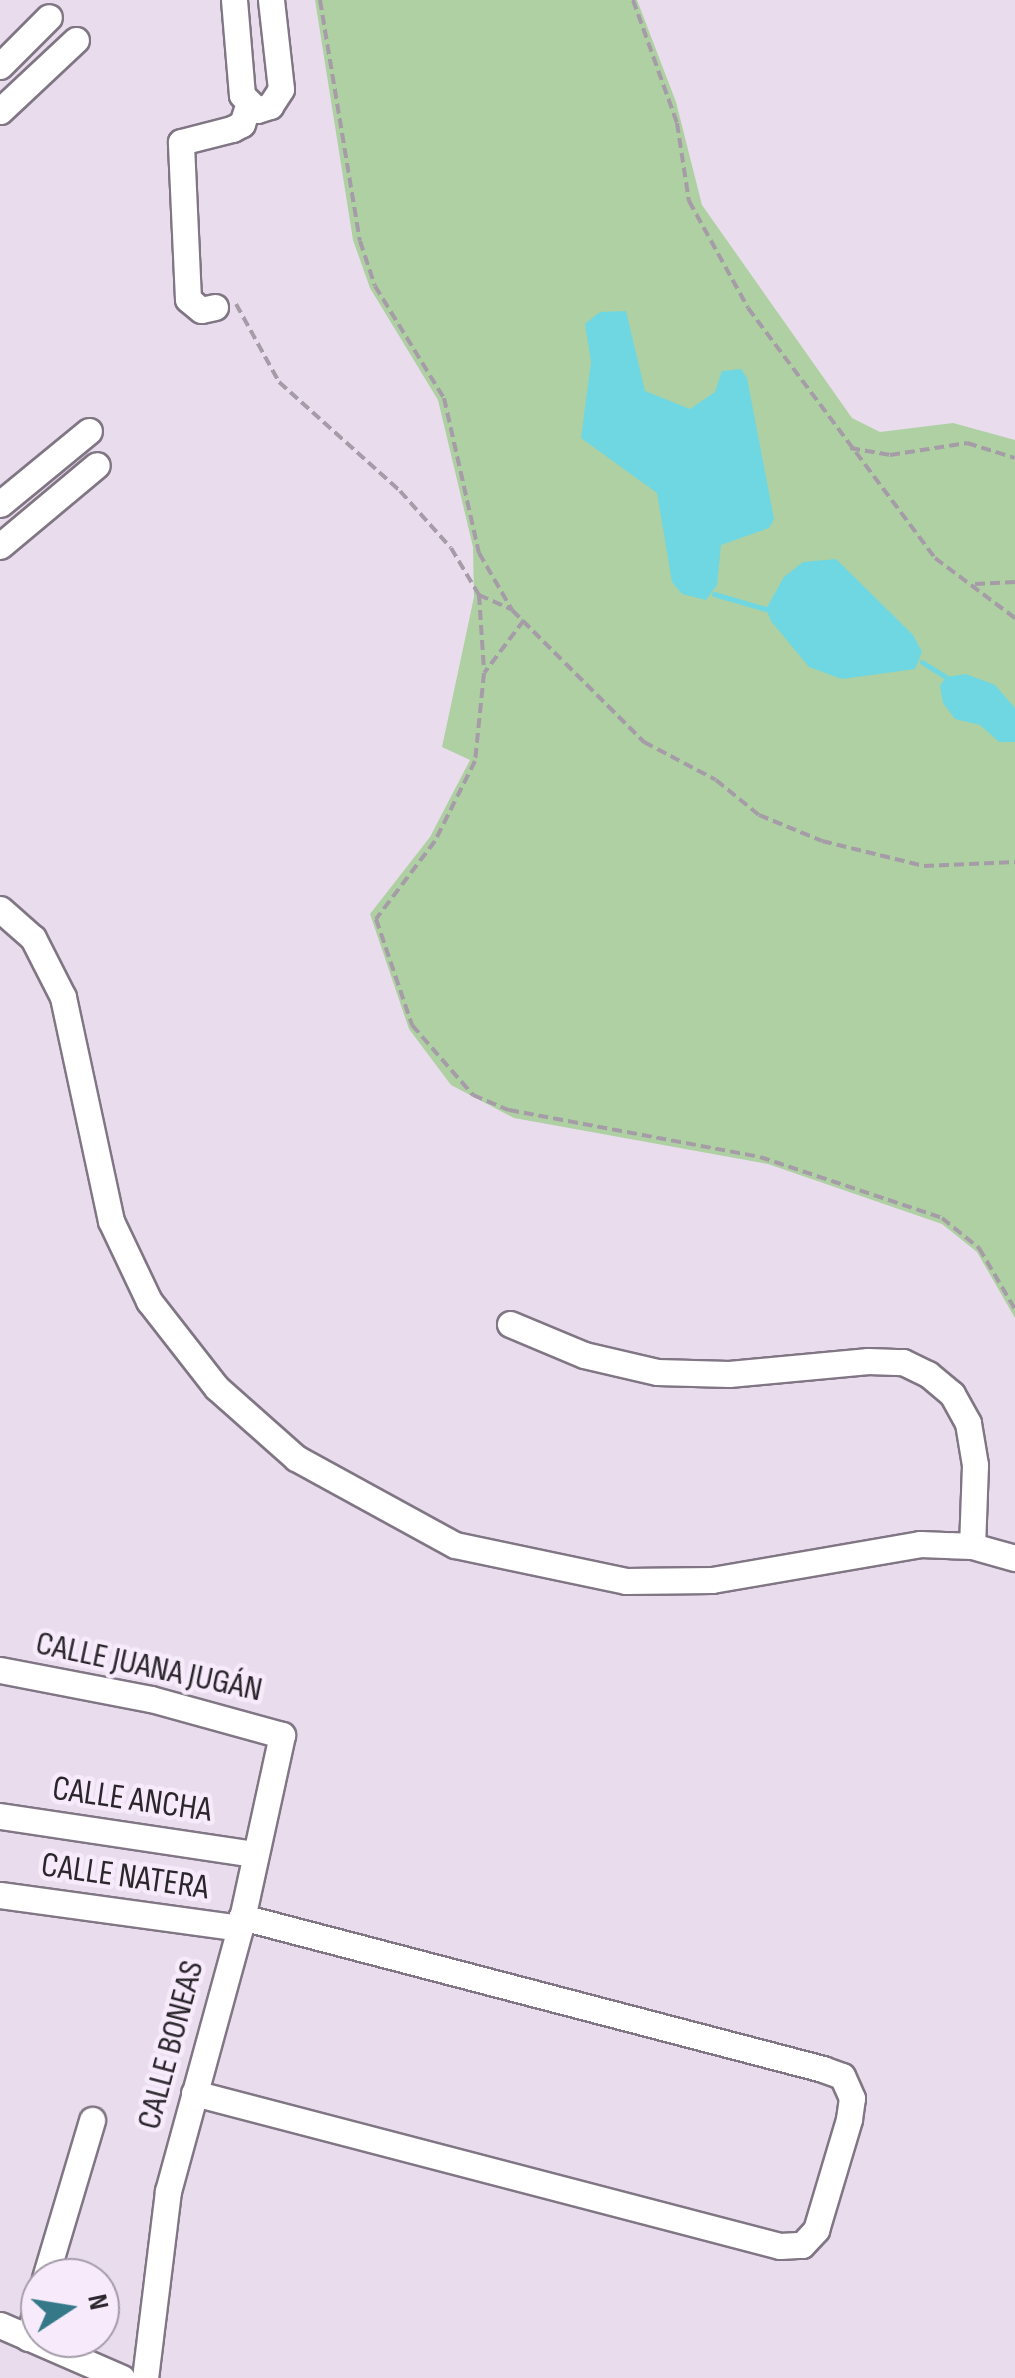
<!DOCTYPE html>
<html>
<head>
<meta charset="utf-8">
<style>
  body { margin:0 }
  #map { position:relative; width:1015px; height:2378px; overflow:hidden; background:#e9dded; font-family:"Sofia Sans Condensed",sans-serif }
  div>[style] { position:absolute }
  .green>* { inset:0; background:#aed0a2 }
  .water>* { inset:0; background:#6fd7e2 }
  .stream>* { height:5px; margin:-2.5px; padding:0 2.5px; transform-origin:2.5px; border-radius:2.5px; background:#6fd7e2 }
  .path>* { height:4px; margin-top:-2px; transform-origin:0; background:repeating-linear-gradient(90deg,#a59ca8 0 10px,transparent 0 15px) }
  .roads { filter:drop-shadow(2px 0 #807684) drop-shadow(-2px 0 #807684) drop-shadow(0 2px #807684) drop-shadow(0 -2px #807684) }
  .minor>* { height:25px; margin:-12.5px; padding:0 12.5px; transform-origin:12.5px; border-radius:12.5px; background:#fff }
  span { translate:-50% -50%; white-space:nowrap; text-align:center; line-height:1.15; -webkit-text-stroke:9px #f6eafb; paint-order:stroke }
  .street-label { font-size:35px; color:#2a262c }
  .north { position:absolute; left:20px; top:2258px; width:100px; height:100px; box-sizing:border-box; background:#f6eafb; border:2px solid #a49ca8; border-radius:50%; rotate:78deg; font-size:28px; font-weight:700; line-height:40px; text-align:center; color:#2a262c }
  .north::after { content:''; display:block; margin:auto; width:35px; height:45px; background:#357988; clip-path:polygon(50% 0,100% 100%,50% 72%,0 100%) }
</style>
</head>
<body>
<div id="map">
  <div class="green">
    <div style="clip-path:polygon(315px 0,637px 0,676px 102px,702px 205px,852px 418px,880px 432px,953px 423px,1015px 440px,1015px 1318px,977px 1252px,942px 1224px,768px 1164px,514px 1118px,451px 1085px,409px 1029px,370px 914px,430px 837px,470px 760px,442px 747px,474px 597px,473px 547px,438px 400px,370px 288px,353px 240px)"></div>
  </div>
  <div class="water">
    <div style="clip-path:polygon(626px 311px,645px 391px,690px 409px,715px 392px,722px 371px,741px 369px,747px 378px,774px 519px,769px 528px,721px 545px,717px 585px,706px 600px,682px 594px,672px 582px,657px 493px,581px 438px,591px 362px,585px 324px,600px 312px)"></div>
    <div style="clip-path:polygon(836px 559px,913px 635px,922px 652px,915px 669px,842px 679px,809px 667px,771px 621px,766px 609px,784px 577px,803px 562px)"></div>
    <div style="clip-path:polygon(966px 674px,995px 685px,1015px 708px,1015px 742px,999px 742px,980px 725px,955px 719px,943px 703px,940px 686px,946px 677px)"></div>
  </div>
  <div class="stream">
    <div style="left:714px;top:594px;width:54px;rotate:16.1deg"></div>
    <div style="left:922px;top:662px;width:28px;rotate:32deg"></div>
  </div>
  <div class="path">
    <div style="left:320px;top:0;width:244px;rotate:80.6deg"></div>
    <div style="left:360px;top:241px;width:47px;rotate:71.6deg"></div>
    <div style="left:375px;top:286px;width:132px;rotate:58.4deg"></div>
    <div style="left:444px;top:398px;width:159px;rotate:77.3deg"></div>
    <div style="left:479px;top:553px;width:66px;rotate:59.9deg"></div>
    <div style="left:512px;top:610px;width:187px;rotate:45deg"></div>
    <div style="left:644px;top:742px;width:81px;rotate:27.8deg"></div>
    <div style="left:716px;top:780px;width:55px;rotate:39.1deg"></div>
    <div style="left:759px;top:815px;width:68px;rotate:22.4deg"></div>
    <div style="left:822px;top:841px;width:105px;rotate:13.8deg"></div>
    <div style="left:924px;top:866px;width:91px;rotate:-2.5deg"></div>
    <div style="left:633px;top:0;width:131px;rotate:70.3deg"></div>
    <div style="left:677px;top:123px;width:79px;rotate:81.3deg"></div>
    <div style="left:689px;top:201px;width:122px;rotate:61.1deg"></div>
    <div style="left:748px;top:308px;width:312px;rotate:53.2deg"></div>
    <div style="left:935px;top:558px;width:100px;rotate:36.9deg"></div>
    <div style="left:236px;top:304px;width:89px;rotate:61.1deg"></div>
    <div style="left:279px;top:382px;width:163px;rotate:42deg"></div>
    <div style="left:400px;top:491px;width:76px;rotate:48.2deg"></div>
    <div style="left:451px;top:548px;width:55px;rotate:59.2deg"></div>
    <div style="left:479px;top:595px;width:36px;rotate:24deg"></div>
    <div style="left:850px;top:448px;width:41px;rotate:9.9deg"></div>
    <div style="left:890px;top:455px;width:78px;rotate:-8.9deg"></div>
    <div style="left:967px;top:443px;width:50px;rotate:17.4deg"></div>
    <div style="left:975px;top:584px;width:40px;rotate:-2.9deg"></div>
    <div style="left:479px;top:595px;width:75px;rotate:86.2deg"></div>
    <div style="left:524px;top:620px;width:66px;rotate:127deg"></div>
    <div style="left:484px;top:673px;width:88px;rotate:95.8deg"></div>
    <div style="left:475px;top:761px;width:89px;rotate:116.6deg"></div>
    <div style="left:435px;top:841px;width:98px;rotate:127.1deg"></div>
    <div style="left:376px;top:919px;width:112px;rotate:71.2deg"></div>
    <div style="left:412px;top:1025px;width:93px;rotate:48.9deg"></div>
    <div style="left:473px;top:1095px;width:39px;rotate:23deg"></div>
    <div style="left:509px;top:1110px;width:255px;rotate:10.6deg"></div>
    <div style="left:760px;top:1157px;width:192px;rotate:18.5deg"></div>
    <div style="left:942px;top:1218px;width:48px;rotate:39deg"></div>
    <div style="left:979px;top:1248px;width:71px;rotate:59.5deg"></div>
  </div>
  <div class="roads">
    <div class="minor">
      <div style="left:234px;top:0;width:95px;rotate:85.2deg"></div>
      <div style="left:242px;top:95px;width:21px;rotate:45deg"></div>
      <div style="left:257px;top:110px;width:14px;rotate:-17deg"></div>
      <div style="left:270px;top:106px;width:20px;rotate:-57deg"></div>
      <div style="left:281px;top:89px;width:90px;rotate:-96.4deg"></div>
      <div style="left:0;top:66px;width:69px;rotate:-45deg"></div>
      <div style="left:0;top:111px;width:104px;rotate:-43.1deg"></div>
      <div style="left:215px;top:307px;width:14px;rotate:168deg"></div>
      <div style="left:201px;top:310px;width:17px;rotate:-140deg"></div>
      <div style="left:188px;top:299px;width:157px;rotate:-92.6deg"></div>
      <div style="left:181px;top:142px;width:53px;rotate:-14.3deg"></div>
      <div style="left:232px;top:129px;width:11px;rotate:-27deg"></div>
      <div style="left:242px;top:124px;width:19px;rotate:-72deg"></div>
      <div style="left:0;top:504px;width:115px;rotate:-39.4deg"></div>
      <div style="left:0;top:546px;width:126px;rotate:-39.9deg"></div>
      <div style="left:0;top:909px;width:44px;rotate:41.3deg"></div>
      <div style="left:33px;top:938px;width:66px;rotate:63deg"></div>
      <div style="left:63px;top:997px;width:229px;rotate:77.9deg"></div>
      <div style="left:111px;top:1221px;width:89px;rotate:64.6deg"></div>
      <div style="left:149px;top:1301px;width:110px;rotate:52deg"></div>
      <div style="left:217px;top:1388px;width:106px;rotate:41.5deg"></div>
      <div style="left:296px;top:1458px;width:181px;rotate:28.7deg"></div>
      <div style="left:455px;top:1545px;width:175px;rotate:11.9deg"></div>
      <div style="left:626px;top:1581px;width:86px;rotate:-0.7deg"></div>
      <div style="left:712px;top:1580px;width:211px;rotate:-9.8deg"></div>
      <div style="left:920px;top:1544px;width:52px;rotate:2.2deg"></div>
      <div style="left:972px;top:1546px;width:45px;rotate:15.6deg"></div>
      <div style="left:510px;top:1324px;width:80px;rotate:22.7deg"></div>
      <div style="left:584px;top:1355px;width:75px;rotate:13.1deg"></div>
      <div style="left:657px;top:1372px;width:72px;rotate:1.6deg"></div>
      <div style="left:729px;top:1374px;width:140px;rotate:-5.3deg"></div>
      <div style="left:868px;top:1361px;width:35px;rotate:2deg"></div>
      <div style="left:903px;top:1362px;width:28px;rotate:26deg"></div>
      <div style="left:928px;top:1374px;width:31px;rotate:40deg"></div>
      <div style="left:952px;top:1394px;width:33px;rotate:61deg"></div>
      <div style="left:968px;top:1423px;width:43px;rotate:80.5deg"></div>
      <div style="left:975px;top:1465px;width:81px;rotate:92.1deg"></div>
      <div style="left:0;top:1670px;width:154px;rotate:10.9deg"></div>
      <div style="left:151px;top:1699px;width:136px;rotate:15.4deg"></div>
      <div style="left:282px;top:1735px;width:198px;rotate:102.3deg"></div>
      <div style="left:240px;top:1928px;width:273px;rotate:105.3deg"></div>
      <div style="left:168px;top:2191px;width:188px;rotate:97deg"></div>
      <div style="left:0;top:1816px;width:256px;rotate:8.5deg"></div>
      <div style="left:0;top:1895px;width:242px;rotate:7.8deg"></div>
      <div style="left:194px;top:2093px;width:606px;rotate:14.63deg"></div>
      <div style="left:780px;top:2246px;width:22px;rotate:-3deg"></div>
      <div style="left:802px;top:2245px;width:21px;rotate:-47deg"></div>
      <div style="left:816px;top:2230px;width:116px;rotate:-73.4deg"></div>
      <div style="left:849px;top:2119px;width:21px;rotate:-82deg"></div>
      <div style="left:852px;top:2098px;width:24px;rotate:-114deg"></div>
      <div style="left:842px;top:2076px;width:20px;rotate:-160deg"></div>
      <div style="left:823px;top:2069px;width:601px;rotate:-165.34deg"></div>
      <div style="left:45px;top:2278px;width:165px;rotate:-73.4deg"></div>
      <div style="left:0;top:2325px;width:133px;rotate:23.5deg"></div>
      <div style="left:28px;top:2338px;width:43px;rotate:-73.7deg"></div>
    </div>
  </div>
  <div class="street-label">
    <span style="left:149px;top:1667px;rotate:12deg">CALLE JUANA JUGÁN</span>
    <span style="left:132px;top:1800px;rotate:8deg">CALLE ANCHA</span>
    <span style="left:125px;top:1877px;rotate:8deg">CALLE NATERA</span>
    <span style="left:171px;top:2045px;rotate:-75deg">CALLE BONEAS</span>
  </div>
  <div class="north">N</div>
</div>
</body>
</html>
